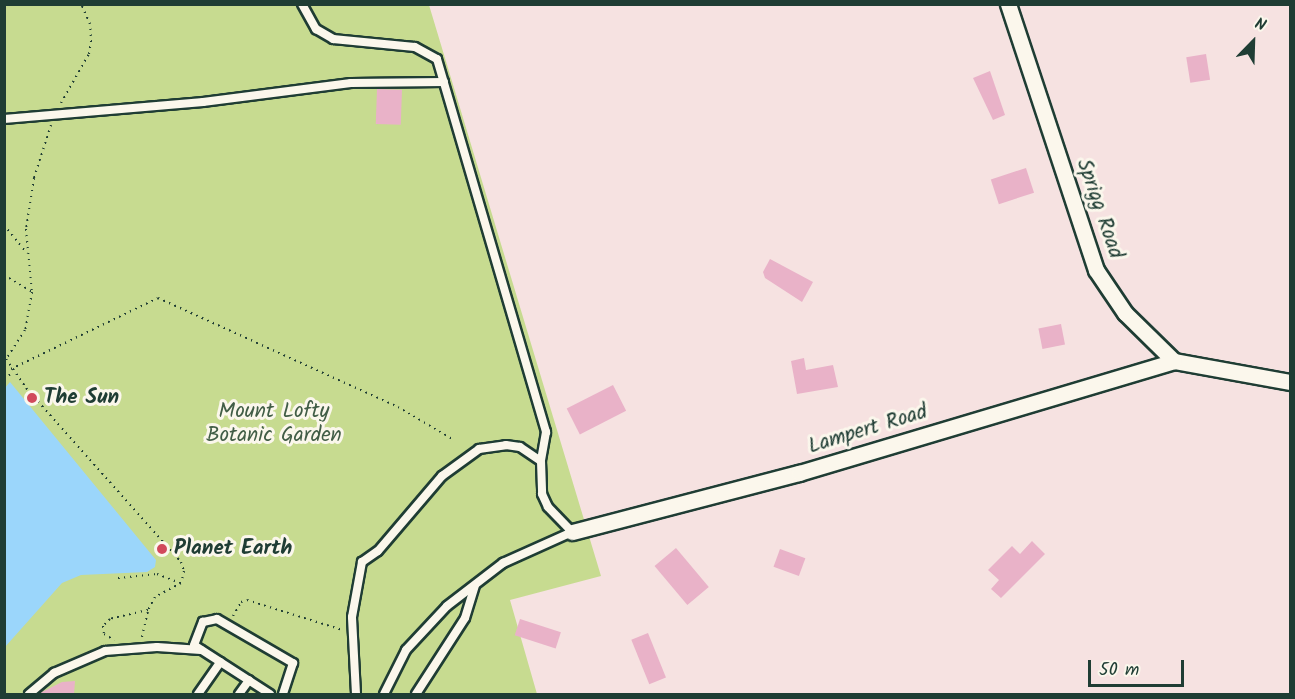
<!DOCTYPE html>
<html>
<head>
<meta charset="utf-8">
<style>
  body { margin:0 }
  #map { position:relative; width:1295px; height:699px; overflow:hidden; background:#f6e2e1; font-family:Kalam,sans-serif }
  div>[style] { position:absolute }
  .green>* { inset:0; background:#c7db90 }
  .water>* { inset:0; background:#9bd6fb }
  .building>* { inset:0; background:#e9b2c8; transform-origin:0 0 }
  .path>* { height:2px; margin-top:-1px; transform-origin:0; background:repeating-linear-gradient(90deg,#1f3d34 0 1.5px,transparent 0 6px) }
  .roads { filter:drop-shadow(2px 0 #1f3d34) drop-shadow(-2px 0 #1f3d34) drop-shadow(0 2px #1f3d34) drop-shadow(0 -2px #1f3d34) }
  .service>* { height:8px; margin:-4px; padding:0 4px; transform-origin:4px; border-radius:4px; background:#fbf7ec }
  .minor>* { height:15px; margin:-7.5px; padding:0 7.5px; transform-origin:7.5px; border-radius:7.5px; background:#fbf7ec }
  .dots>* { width:16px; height:16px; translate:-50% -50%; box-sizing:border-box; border:3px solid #fbf7ec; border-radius:50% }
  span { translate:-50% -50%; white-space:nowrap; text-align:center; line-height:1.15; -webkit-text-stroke:6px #fbf7ec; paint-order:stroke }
  .street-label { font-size:21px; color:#1f3d34 }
  .poi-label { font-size:21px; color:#1f3d34; font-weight:700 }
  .left { translate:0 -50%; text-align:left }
  .park-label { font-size:21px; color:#415d46 }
  .frame { position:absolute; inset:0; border:6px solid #1f3d34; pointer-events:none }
  .north { position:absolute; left:1223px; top:12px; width:60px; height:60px; -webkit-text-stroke:4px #fbf7ec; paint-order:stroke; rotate:23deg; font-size:16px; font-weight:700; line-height:24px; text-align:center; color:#1f3d34 }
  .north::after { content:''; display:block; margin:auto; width:21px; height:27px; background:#1f3d34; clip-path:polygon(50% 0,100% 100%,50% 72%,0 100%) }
  .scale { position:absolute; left:1088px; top:660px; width:96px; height:27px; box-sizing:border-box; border:3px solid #1f3d34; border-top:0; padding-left:8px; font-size:18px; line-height:21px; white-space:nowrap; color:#1f3d34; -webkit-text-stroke:4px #fbf7ec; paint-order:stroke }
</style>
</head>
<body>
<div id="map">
  <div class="green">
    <div style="clip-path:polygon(4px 5px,429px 5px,601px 576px,510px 600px,537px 694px,5px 694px)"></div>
  </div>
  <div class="water">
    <div style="clip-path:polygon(10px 382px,156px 560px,155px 567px,147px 572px,81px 575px,62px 583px,5px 647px,4px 389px)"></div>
  </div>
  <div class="building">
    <div style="left:1206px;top:54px;width:26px;height:20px;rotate:81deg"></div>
    <div style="clip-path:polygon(990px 71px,1005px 115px,993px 120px,973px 78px)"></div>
    <div style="left:377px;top:89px;width:25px;height:35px;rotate:2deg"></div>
    <div style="left:1026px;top:168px;width:26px;height:37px;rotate:72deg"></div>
    <div style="clip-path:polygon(770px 259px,813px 282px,802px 302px,765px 278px,763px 272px)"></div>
    <div style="left:1061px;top:324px;width:21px;height:23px;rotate:79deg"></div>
    <div style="clip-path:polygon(804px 358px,806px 370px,833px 365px,838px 387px,797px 394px,791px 361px)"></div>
    <div style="left:613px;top:385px;width:29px;height:52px;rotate:63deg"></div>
    <div style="clip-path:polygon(1032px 541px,1045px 554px,1001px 598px,991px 589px,999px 580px,988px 570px,1012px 546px,1020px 554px)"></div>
    <div style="left:676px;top:548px;width:51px;height:28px;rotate:50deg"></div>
    <div style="left:780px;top:549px;width:27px;height:19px;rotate:20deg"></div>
    <div style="left:520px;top:619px;width:43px;height:17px;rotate:18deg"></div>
    <div style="left:648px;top:633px;width:48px;height:18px;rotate:68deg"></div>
    <div style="clip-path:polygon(75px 681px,74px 694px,38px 694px,62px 682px)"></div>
  </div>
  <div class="path">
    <div style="left:61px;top:103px;width:56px;rotate:-60.3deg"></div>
    <div style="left:89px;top:54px;width:12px;rotate:-81deg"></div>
    <div style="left:91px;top:42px;width:18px;rotate:-93deg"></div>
    <div style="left:90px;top:24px;width:22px;rotate:-114deg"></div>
    <div style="left:51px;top:125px;width:56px;rotate:107.8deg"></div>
    <div style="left:34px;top:178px;width:52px;rotate:98.9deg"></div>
    <div style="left:26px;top:229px;width:63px;rotate:84.6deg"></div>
    <div style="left:32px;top:292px;width:39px;rotate:100deg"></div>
    <div style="left:25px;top:330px;width:35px;rotate:123deg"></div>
    <div style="left:6px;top:359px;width:35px;rotate:55deg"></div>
    <div style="left:26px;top:388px;width:233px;rotate:48.3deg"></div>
    <div style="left:181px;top:562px;width:9px;rotate:72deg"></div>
    <div style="left:184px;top:571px;width:12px;rotate:104deg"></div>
    <div style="left:181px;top:583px;width:30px;rotate:152deg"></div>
    <div style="left:155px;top:597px;width:15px;rotate:118deg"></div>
    <div style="left:148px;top:610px;width:39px;rotate:167deg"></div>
    <div style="left:110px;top:619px;width:10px;rotate:135deg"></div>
    <div style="left:103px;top:626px;width:8px;rotate:83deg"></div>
    <div style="left:104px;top:634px;width:12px;rotate:31deg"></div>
    <div style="left:4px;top:225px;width:36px;rotate:51deg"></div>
    <div style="left:4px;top:275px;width:33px;rotate:31deg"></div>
    <div style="left:11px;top:369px;width:163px;rotate:-25.8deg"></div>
    <div style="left:158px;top:298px;width:264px;rotate:24.4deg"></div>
    <div style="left:398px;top:407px;width:65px;rotate:30.5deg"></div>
    <div style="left:4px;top:379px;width:10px;rotate:-37deg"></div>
    <div style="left:118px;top:578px;width:39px;rotate:-6deg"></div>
    <div style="left:157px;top:574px;width:26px;rotate:21deg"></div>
    <div style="left:233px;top:616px;width:16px;rotate:-60deg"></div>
    <div style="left:241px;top:602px;width:6px;rotate:-18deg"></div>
    <div style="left:247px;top:600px;width:101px;rotate:17.4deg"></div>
    <div style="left:142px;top:637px;width:28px;rotate:-77deg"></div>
  </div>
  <div class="roads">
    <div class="service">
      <div style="left:302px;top:4px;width:29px;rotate:61deg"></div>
      <div style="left:316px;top:29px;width:20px;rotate:30deg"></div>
      <div style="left:333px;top:39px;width:82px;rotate:5.6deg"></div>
      <div style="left:415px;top:47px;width:25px;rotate:29deg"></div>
      <div style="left:437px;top:59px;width:389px;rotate:73.7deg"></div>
      <div style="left:546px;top:432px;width:29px;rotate:100deg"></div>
      <div style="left:541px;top:461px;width:33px;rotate:88deg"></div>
      <div style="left:542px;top:494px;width:14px;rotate:65deg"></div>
      <div style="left:548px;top:507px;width:35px;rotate:46deg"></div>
      <div style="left:4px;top:119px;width:200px;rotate:-4.9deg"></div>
      <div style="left:203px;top:102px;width:149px;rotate:-7.3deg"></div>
      <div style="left:351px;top:83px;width:93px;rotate:-0.6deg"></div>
      <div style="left:29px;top:694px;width:33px;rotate:-40deg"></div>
      <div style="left:54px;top:673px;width:56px;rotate:-23.3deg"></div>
      <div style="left:105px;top:651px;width:52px;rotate:-4.4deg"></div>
      <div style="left:157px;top:647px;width:44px;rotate:3.9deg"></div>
      <div style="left:198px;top:694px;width:39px;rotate:-55deg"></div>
      <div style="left:239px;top:694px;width:17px;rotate:-54deg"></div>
      <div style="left:270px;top:694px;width:90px;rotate:-147.2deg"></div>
      <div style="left:194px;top:645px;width:25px;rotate:-69deg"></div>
      <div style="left:203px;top:622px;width:14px;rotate:-12deg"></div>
      <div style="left:217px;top:619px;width:88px;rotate:30.1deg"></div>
      <div style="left:293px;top:663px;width:33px;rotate:108deg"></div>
      <div style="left:356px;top:694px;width:77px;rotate:-93deg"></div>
      <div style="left:352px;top:617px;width:56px;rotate:-79.7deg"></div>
      <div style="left:362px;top:562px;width:19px;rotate:-35deg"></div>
      <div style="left:378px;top:551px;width:99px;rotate:-49.5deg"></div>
      <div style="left:442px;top:476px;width:46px;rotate:-36.1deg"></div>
      <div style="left:479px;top:449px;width:27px;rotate:-8deg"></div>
      <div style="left:506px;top:445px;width:14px;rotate:8deg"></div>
      <div style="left:520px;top:447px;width:25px;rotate:34deg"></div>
      <div style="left:384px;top:694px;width:49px;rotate:-63.4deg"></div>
      <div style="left:406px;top:650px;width:60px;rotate:-47deg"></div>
      <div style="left:447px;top:606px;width:71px;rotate:-37.5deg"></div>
      <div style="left:503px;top:563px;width:76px;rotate:-24.2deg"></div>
      <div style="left:416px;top:694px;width:90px;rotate:-57.2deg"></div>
      <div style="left:465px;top:618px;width:34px;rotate:-73deg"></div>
    </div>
    <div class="minor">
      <div style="left:1008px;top:4px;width:280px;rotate:71.7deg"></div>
      <div style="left:1096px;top:270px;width:52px;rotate:56deg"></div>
      <div style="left:1125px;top:313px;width:69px;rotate:44.4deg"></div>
      <div style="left:1174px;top:361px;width:118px;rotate:10.3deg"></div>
      <div style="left:572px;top:532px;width:235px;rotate:-14.6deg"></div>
      <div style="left:799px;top:473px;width:391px;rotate:-16.6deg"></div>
    </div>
  </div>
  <div class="dots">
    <div style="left:32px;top:398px;background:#d1495b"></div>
    <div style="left:162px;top:549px;background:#d1495b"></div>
  </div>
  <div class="street-label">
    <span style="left:1099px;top:209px;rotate:71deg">Sprigg Road</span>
    <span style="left:868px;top:430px;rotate:-17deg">Lampert Road</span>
  </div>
  <div class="poi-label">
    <span class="left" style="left:44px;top:398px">The Sun</span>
    <span class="left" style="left:174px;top:549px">Planet Earth</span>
  </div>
  <div class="park-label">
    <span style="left:274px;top:424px">Mount Lofty<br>Botanic Garden</span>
  </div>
  <div class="frame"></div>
  <div class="north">N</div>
  <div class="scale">50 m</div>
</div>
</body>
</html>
